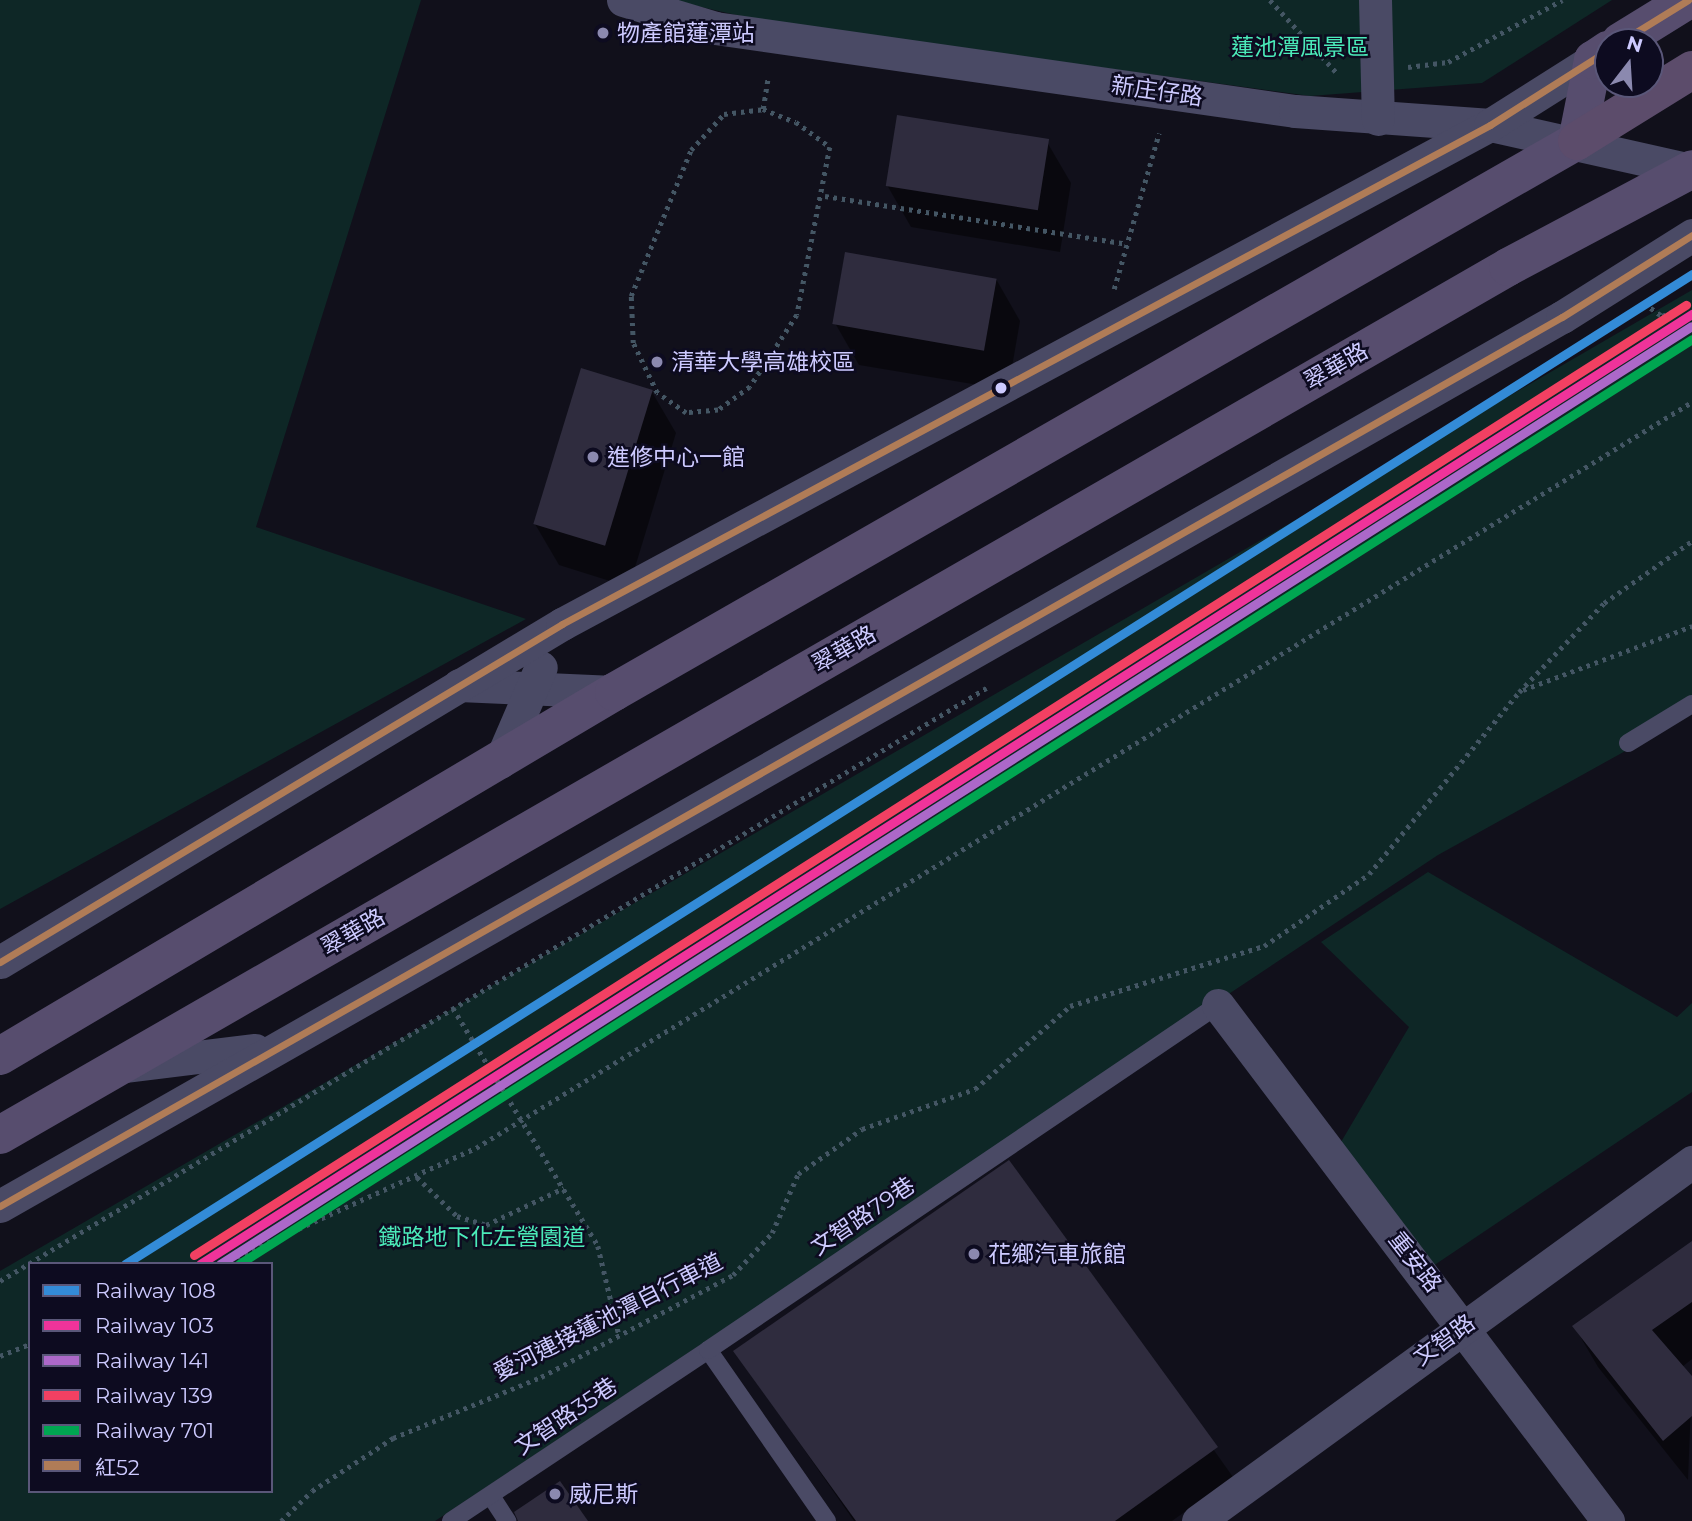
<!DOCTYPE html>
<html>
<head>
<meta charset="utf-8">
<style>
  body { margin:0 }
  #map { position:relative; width:1692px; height:1521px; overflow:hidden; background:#11101b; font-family:Montserrat,"Noto Sans TC",sans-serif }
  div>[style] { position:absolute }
  .green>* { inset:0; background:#0e2726 }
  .shadow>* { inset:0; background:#0007 }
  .building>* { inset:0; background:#2f2c3e; transform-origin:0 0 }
  .path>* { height:4.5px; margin-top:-2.25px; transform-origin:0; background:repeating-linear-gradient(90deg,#445664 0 3.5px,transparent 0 8.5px) }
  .service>* { height:18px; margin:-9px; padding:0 9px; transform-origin:9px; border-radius:9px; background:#4a4a65 }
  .minor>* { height:33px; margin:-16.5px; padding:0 16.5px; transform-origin:16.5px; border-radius:16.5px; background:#4a4a65 }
  .primary>* { height:38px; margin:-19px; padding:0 19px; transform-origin:19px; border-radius:19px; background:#574d6e }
  .trunk>* { height:38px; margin:-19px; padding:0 19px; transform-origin:19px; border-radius:19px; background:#5c4c6b }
  .bus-1>* { height:7px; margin:-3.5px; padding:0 3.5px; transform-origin:3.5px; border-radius:3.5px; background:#b07c57 }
  .rail-1>* { height:9px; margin:-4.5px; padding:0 4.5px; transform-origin:4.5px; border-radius:4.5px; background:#338bd7 }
  .rail-2>* { height:9px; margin:-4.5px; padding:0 4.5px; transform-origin:4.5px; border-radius:4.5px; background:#ef339a }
  .rail-3>* { height:9px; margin:-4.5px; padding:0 4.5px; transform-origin:4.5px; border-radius:4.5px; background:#ac68c9 }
  .rail-4>* { height:9px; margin:-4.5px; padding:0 4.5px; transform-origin:4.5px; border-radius:4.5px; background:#f24062 }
  .rail-5>* { height:9px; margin:-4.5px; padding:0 4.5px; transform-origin:4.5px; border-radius:4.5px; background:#00a651 }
  .dots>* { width:19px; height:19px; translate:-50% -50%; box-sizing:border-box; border:4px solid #0d0b20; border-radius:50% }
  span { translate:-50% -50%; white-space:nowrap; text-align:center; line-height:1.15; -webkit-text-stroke:5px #0d0b20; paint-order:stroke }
  .poi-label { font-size:23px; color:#cdcaff }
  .left { translate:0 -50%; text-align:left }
  .park-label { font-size:23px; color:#4beab9 }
  .street-label { font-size:23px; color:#cdcaff }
  .legend { position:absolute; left:28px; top:1262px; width:245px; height:231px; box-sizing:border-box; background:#0d0b20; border:2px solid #5a5779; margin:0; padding:9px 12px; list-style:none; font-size:21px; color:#cdcaff }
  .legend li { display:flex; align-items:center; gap:14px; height:35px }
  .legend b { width:35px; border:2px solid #5a5779 }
  .north { position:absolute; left:1594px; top:28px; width:70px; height:70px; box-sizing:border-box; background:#0d0b20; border:2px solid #5a5779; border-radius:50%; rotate:17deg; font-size:19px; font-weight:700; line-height:28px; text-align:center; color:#cdcaff }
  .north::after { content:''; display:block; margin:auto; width:24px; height:32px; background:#8b89af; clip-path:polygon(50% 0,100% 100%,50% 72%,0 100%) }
</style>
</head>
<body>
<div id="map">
  <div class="green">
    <div style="clip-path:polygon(0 0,421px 0,256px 527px,526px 619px,0 909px)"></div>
    <div style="clip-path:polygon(670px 0,1612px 0,1482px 83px,1310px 96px,767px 22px)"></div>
    <div style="clip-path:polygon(evenodd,1692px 290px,1692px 714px,1438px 855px,435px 1521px,0 1521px,0 1271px,1692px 290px,30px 1264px,271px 1264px,271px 1491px,30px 1491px,30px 1264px)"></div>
    <div style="clip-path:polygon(1428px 872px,1677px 1017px,1692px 1003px,1692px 1092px,1433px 1266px,1341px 1142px,1409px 1027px,1321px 942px)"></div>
  </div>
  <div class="shadow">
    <div style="clip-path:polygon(1047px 142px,1071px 183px,1060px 252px,911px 227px,887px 185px)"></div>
    <div style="clip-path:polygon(996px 279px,1020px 321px,1008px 390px,859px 365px,835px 323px)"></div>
    <div style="clip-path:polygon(652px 392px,676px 433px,629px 587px,559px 565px,535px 524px)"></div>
    <div style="clip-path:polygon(1009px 1162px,1233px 1477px,1172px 1521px,854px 1521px,736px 1352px)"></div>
    <div style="clip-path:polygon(1692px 1244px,1692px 1359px,1682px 1367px,1692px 1378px,1688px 1480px,1598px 1367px,1574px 1326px)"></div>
  </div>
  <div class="building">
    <div style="left:897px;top:115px;width:154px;height:72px;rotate:9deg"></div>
    <div style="left:845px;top:252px;width:154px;height:73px;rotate:10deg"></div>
    <div style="left:581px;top:368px;width:75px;height:163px;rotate:17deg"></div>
    <div style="clip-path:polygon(1009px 1160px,1218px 1447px,1115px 1521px,856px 1521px,733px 1351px)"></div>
    <div style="clip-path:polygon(1692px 1241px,1692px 1302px,1652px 1330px,1692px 1376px,1692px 1416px,1663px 1441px,1572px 1326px)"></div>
    <div style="clip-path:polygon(560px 1481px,588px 1521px,518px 1521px,514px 1512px)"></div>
  </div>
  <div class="path">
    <div style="left:1270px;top:0;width:99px;rotate:47.5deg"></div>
    <div style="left:1408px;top:67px;width:40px;rotate:-7.1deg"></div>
    <div style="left:1448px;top:62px;width:130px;rotate:-28.5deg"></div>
    <div style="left:763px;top:109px;width:35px;rotate:22deg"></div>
    <div style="left:796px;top:122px;width:42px;rotate:36.3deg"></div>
    <div style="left:830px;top:147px;width:171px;rotate:101.1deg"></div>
    <div style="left:797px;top:315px;width:86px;rotate:123.1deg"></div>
    <div style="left:750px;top:387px;width:39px;rotate:144deg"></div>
    <div style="left:718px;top:410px;width:32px;rotate:175deg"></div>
    <div style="left:686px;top:413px;width:35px;rotate:-145deg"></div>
    <div style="left:657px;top:393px;width:55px;rotate:-115.6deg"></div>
    <div style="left:633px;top:343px;width:47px;rotate:-92.4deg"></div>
    <div style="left:631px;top:296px;width:158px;rotate:-67.7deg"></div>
    <div style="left:691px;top:150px;width:49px;rotate:-47.5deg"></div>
    <div style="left:724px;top:114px;width:39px;rotate:-7deg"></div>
    <div style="left:763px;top:109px;width:30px;rotate:-81deg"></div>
    <div style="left:825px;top:196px;width:302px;rotate:9deg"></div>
    <div style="left:1114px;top:289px;width:162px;rotate:-73.9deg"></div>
    <div style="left:1644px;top:303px;width:22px;rotate:36deg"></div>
    <div style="left:1662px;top:316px;width:33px;rotate:-23deg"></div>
    <div style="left:1523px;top:690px;width:181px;rotate:-20.7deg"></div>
    <div style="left:453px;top:1008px;width:279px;rotate:58.6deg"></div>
    <div style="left:598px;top:1246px;width:91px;rotate:76.7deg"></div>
    <div style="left:417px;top:1177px;width:56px;rotate:44.3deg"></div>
    <div style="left:457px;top:1216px;width:30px;rotate:17deg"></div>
    <div style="left:486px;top:1225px;width:86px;rotate:-25.4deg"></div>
    <div style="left:221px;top:1264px;width:280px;rotate:-24.5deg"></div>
    <div style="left:476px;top:1148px;width:1427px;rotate:-31.53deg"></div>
    <div style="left:0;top:1281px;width:1151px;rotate:-31.02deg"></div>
    <div style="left:0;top:1356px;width:32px;rotate:-22deg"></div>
    <div style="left:281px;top:1521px;width:43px;rotate:-44.1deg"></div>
    <div style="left:312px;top:1491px;width:97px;rotate:-33.2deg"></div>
    <div style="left:393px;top:1438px;width:160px;rotate:-22.4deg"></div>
    <div style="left:541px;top:1377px;width:217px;rotate:-28deg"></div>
    <div style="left:733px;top:1275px;width:57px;rotate:-47.1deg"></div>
    <div style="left:772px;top:1233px;width:64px;rotate:-66.2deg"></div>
    <div style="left:798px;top:1174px;width:78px;rotate:-35.1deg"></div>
    <div style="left:862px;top:1129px;width:120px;rotate:-19.5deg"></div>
    <div style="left:975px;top:1089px;width:126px;rotate:-41.1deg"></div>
    <div style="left:1070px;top:1006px;width:203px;rotate:-17.2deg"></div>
    <div style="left:1264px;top:946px;width:127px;rotate:-34.4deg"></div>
    <div style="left:1369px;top:874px;width:236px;rotate:-50.5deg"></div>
    <div style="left:1519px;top:692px;width:123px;rotate:-46.3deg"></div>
    <div style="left:1604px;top:603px;width:108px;rotate:-35.2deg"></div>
  </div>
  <div class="service">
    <div style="left:1628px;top:743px;width:75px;rotate:-31.4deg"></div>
    <div style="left:491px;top:1496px;width:30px;rotate:57deg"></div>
    <div style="left:451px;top:1521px;width:309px;rotate:-33.6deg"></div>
    <div style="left:827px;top:1521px;width:208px;rotate:-124.8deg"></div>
    <div style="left:708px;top:1350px;width:616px;rotate:-34.08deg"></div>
  </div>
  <div class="minor">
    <div style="left:623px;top:0;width:96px;rotate:16.9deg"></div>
    <div style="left:715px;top:28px;width:586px;rotate:8.14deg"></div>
    <div style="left:1295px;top:111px;width:196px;rotate:4.1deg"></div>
    <div style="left:1490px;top:125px;width:207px;rotate:12.6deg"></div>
    <div style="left:1375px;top:0;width:119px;rotate:88.6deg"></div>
    <div style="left:459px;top:685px;width:155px;rotate:2.6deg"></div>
    <div style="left:500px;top:762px;width:103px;rotate:-66.7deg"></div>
    <div style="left:0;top:962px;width:656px;rotate:-31.02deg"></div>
    <div style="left:562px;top:624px;width:1054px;rotate:-28.27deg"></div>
    <div style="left:1490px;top:125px;width:122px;rotate:-32.3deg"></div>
    <div style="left:1218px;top:1005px;width:647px;rotate:52.92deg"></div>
    <div style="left:124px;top:1066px;width:132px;rotate:-7deg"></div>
    <div style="left:0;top:1206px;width:1797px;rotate:-29.65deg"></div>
    <div style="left:1562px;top:317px;width:154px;rotate:-32.2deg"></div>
    <div style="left:1198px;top:1521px;width:611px;rotate:-36.01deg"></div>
  </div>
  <div class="primary">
    <div style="left:1620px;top:42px;width:80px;rotate:-31.7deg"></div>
    <div style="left:0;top:1056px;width:714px;rotate:-30.66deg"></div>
    <div style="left:614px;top:692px;width:1109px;rotate:-29.78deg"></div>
    <div style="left:1577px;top:141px;width:83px;rotate:-78.8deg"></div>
    <div style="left:1593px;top:60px;width:18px;rotate:-34deg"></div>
    <div style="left:0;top:1135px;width:1740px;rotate:-29.92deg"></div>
    <div style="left:1508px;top:267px;width:208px;rotate:-28deg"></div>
  </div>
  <div class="trunk">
    <div style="left:1577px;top:141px;width:135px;rotate:-31.7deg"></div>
  </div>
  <div class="bus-1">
    <div style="left:1620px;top:42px;width:80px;rotate:-31.7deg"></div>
    <div style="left:0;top:962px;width:656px;rotate:-31.02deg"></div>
    <div style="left:562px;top:624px;width:1054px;rotate:-28.27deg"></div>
    <div style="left:1490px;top:125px;width:140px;rotate:-32.4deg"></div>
    <div style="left:0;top:1206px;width:1797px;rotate:-29.65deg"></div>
    <div style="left:1562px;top:317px;width:154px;rotate:-32.2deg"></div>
  </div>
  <div class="rail-1">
    <div style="left:125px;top:1264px;width:1854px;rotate:-32.28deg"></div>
  </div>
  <div class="rail-2">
    <div style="left:200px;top:1264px;width:1769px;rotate:-32.49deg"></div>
  </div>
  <div class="rail-3">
    <div style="left:220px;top:1264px;width:1745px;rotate:-32.51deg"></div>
  </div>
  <div class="rail-4">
    <div style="left:194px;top:1255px;width:1769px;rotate:-32.49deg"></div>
  </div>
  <div class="rail-5">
    <div style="left:239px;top:1264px;width:1722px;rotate:-32.48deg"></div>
  </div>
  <div class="dots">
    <div style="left:603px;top:33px;background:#8b89af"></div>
    <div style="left:657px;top:362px;background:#8b89af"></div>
    <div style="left:1001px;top:388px;background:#cdcaff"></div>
    <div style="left:593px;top:457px;background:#8b89af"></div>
    <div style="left:974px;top:1254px;background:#8b89af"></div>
    <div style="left:555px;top:1494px;background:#8b89af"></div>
  </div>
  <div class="poi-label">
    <span class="left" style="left:617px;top:33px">物產館蓮潭站</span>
    <span class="left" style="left:671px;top:362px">清華大學高雄校區</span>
    <span class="left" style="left:607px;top:457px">進修中心一館</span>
    <span class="left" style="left:988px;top:1254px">花鄉汽車旅館</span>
    <span class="left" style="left:569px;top:1494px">威尼斯</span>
  </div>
  <div class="park-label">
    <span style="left:1300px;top:47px">蓮池潭風景區</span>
    <span style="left:482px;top:1237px">鐵路地下化左營園道</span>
  </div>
  <div class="street-label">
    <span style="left:1157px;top:91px;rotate:8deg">新庄仔路</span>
    <span style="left:1336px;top:366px;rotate:-30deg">翠華路</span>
    <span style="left:844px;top:649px;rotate:-30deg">翠華路</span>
    <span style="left:353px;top:932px;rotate:-30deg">翠華路</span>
    <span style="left:863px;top:1216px;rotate:-34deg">文智路79巷</span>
    <span style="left:1415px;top:1262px;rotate:52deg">重安路</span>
    <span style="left:608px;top:1317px;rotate:-27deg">愛河連接蓮池潭自行車道</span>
    <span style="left:1444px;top:1340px;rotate:-36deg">文智路</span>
    <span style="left:566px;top:1416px;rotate:-34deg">文智路35巷</span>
  </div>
  <ul class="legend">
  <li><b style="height:9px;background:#338bd7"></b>Railway 108</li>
  <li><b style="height:9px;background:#ef339a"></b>Railway 103</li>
  <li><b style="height:9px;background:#ac68c9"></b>Railway 141</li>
  <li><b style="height:9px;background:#f24062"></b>Railway 139</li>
  <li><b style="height:9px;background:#00a651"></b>Railway 701</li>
  <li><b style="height:9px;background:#b07c57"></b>紅52</li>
  </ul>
  <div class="north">N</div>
</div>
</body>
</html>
